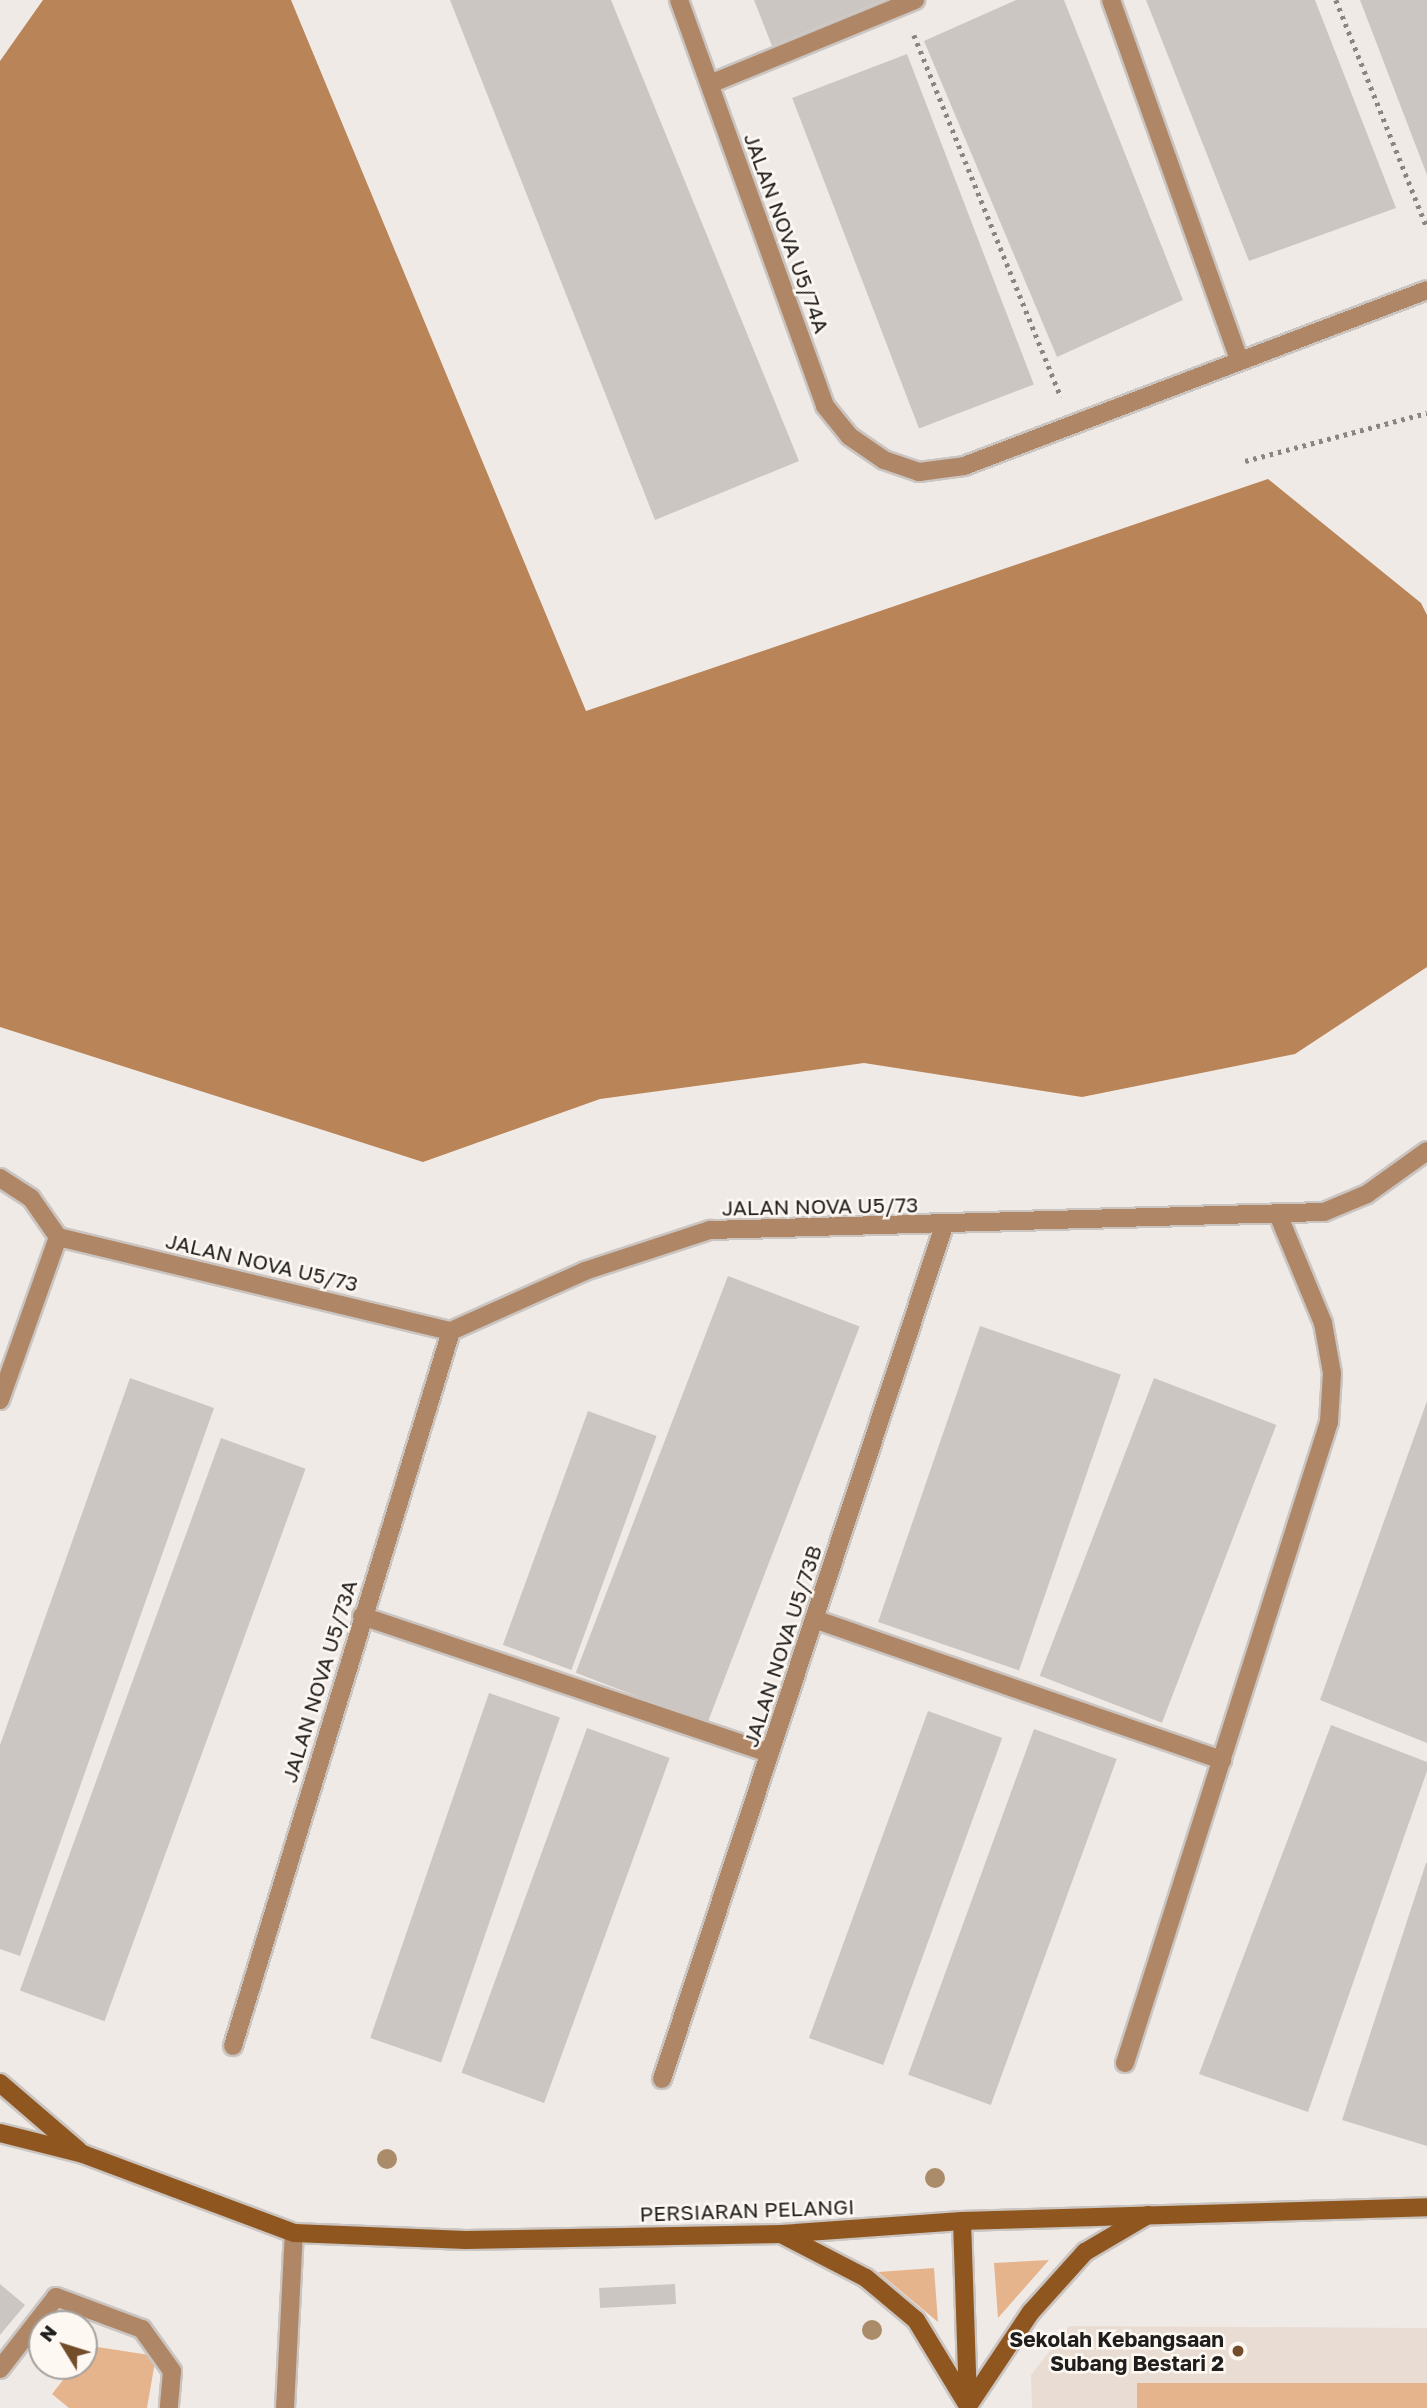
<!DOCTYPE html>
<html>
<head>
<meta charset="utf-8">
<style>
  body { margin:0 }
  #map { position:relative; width:1427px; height:2408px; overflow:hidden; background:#f0eae6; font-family:"Golos Text",sans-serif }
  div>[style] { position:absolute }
  .built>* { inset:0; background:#e9dcd3 }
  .green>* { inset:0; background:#e6b48c; transform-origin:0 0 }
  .water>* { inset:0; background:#b98457 }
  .building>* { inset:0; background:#ccc6c2; transform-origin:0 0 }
  .path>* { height:4.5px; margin-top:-2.25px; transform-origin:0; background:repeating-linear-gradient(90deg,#898583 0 3.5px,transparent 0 8.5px) }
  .roads { filter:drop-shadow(2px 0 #cbc5c2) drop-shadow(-2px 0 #cbc5c2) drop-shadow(0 2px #cbc5c2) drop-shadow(0 -2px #cbc5c2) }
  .lane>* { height:18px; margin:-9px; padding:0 9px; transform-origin:9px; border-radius:9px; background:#af8767 }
  .street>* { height:18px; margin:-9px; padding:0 9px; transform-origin:9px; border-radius:9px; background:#af8767 }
  .secondary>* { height:18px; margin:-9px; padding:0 9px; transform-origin:9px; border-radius:9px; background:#8f561f }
  .trees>* { width:20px; height:20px; margin:-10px; border-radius:50%; background:#ab8c6a }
  .dots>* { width:19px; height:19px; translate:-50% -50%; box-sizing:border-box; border:4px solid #fef8f3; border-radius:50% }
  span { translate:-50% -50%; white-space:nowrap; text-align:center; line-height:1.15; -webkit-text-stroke:5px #fef8f3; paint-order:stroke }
  .street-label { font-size:21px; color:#201e1d }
  .poi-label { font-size:21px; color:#201e1d; font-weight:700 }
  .right { translate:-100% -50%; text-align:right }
  .north { position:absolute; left:28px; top:2310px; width:70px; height:70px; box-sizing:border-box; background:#fef8f3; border:2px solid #a5a19d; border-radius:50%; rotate:308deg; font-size:19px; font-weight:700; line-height:28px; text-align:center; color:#201e1d }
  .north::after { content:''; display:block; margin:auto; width:24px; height:32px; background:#734c2a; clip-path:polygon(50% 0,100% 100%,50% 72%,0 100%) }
</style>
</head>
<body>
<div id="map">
  <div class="built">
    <div style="clip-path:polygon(1069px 2326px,1427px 2328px,1427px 2408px,1032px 2408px,1031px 2375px)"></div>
  </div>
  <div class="green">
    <div style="clip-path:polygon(1049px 2260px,998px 2318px,994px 2263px)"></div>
    <div style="clip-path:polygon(934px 2268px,938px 2322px,878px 2272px)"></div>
    <div style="clip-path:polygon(84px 2345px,156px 2356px,147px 2408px,69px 2408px,52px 2394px,74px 2366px,84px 2366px)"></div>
    <div style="left:1137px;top:2383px;width:290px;height:25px"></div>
  </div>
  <div class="water">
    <div style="clip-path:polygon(43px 0,291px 0,586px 711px,1268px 479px,1421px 603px,1427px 615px,1427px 967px,1295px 1054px,1082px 1097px,864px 1063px,600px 1099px,423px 1162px,0 1027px,0 61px)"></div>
  </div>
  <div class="building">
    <div style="clip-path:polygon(450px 0,611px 0,799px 461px,655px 520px)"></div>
    <div style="clip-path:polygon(754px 0,884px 0,772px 46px)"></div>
    <div style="clip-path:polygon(1016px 0,1064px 0,1183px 300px,1057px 357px,924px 41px)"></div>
    <div style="clip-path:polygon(1146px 0,1315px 0,1396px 208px,1249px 261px)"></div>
    <div style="clip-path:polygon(1360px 0,1427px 0,1427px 175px)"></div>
    <div style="left:907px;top:54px;width:354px;height:123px;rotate:69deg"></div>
    <div style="left:728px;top:1276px;width:141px;height:425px;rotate:21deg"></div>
    <div style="left:980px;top:1326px;width:149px;height:313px;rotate:19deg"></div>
    <div style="clip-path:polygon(130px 1378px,214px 1408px,20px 1956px,0 1949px,0 1745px)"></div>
    <div style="left:1154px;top:1378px;width:131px;height:319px;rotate:21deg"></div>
    <div style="clip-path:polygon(1427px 1401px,1427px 1743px,1320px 1700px)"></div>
    <div style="left:588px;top:1411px;width:73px;height:249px;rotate:20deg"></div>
    <div style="left:221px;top:1438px;width:90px;height:588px;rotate:20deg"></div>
    <div style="left:489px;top:1693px;width:75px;height:365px;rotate:19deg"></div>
    <div style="left:928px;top:1711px;width:79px;height:348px;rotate:20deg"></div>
    <div style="clip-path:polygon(1331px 1725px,1427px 1762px,1427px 1771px,1308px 2112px,1199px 2074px)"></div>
    <div style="left:587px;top:1728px;width:88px;height:367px;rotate:20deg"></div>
    <div style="left:1034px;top:1729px;width:88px;height:368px;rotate:20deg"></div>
    <div style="clip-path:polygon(1426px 1863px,1427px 1863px,1427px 2146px,1342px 2120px)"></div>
    <div style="clip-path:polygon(0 2284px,25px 2305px,0 2335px)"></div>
    <div style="left:675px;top:2284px;width:20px;height:76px;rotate:87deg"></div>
  </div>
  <div class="path">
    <div style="left:1336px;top:0;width:245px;rotate:68.2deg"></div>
    <div style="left:914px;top:35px;width:391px;rotate:67.9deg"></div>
    <div style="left:1245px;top:461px;width:188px;rotate:-14.8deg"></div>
  </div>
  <div class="roads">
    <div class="lane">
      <div style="left:710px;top:84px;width:222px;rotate:-22.3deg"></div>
      <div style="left:0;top:1178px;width:37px;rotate:33deg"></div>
      <div style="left:31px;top:1198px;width:47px;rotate:55.3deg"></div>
      <div style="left:362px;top:1616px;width:430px;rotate:18.6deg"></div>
      <div style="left:814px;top:1619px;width:432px;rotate:19.1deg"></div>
    </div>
    <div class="street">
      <div style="left:679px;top:0;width:431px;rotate:70.2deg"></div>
      <div style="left:825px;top:406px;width:38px;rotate:51deg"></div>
      <div style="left:849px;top:436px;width:42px;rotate:34.4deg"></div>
      <div style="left:884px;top:460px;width:37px;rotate:19deg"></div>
      <div style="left:919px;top:472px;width:45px;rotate:-7.6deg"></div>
      <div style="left:964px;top:466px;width:495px;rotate:-20.8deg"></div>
      <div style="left:1111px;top:0;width:381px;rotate:70.4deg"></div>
      <div style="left:0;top:1400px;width:173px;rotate:-70.4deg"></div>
      <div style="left:58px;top:1237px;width:404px;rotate:13.5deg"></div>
      <div style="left:451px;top:1331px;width:147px;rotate:-24.1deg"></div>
      <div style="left:585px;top:1271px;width:132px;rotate:-18.2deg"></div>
      <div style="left:710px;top:1230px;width:614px;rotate:-1.68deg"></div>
      <div style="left:1324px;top:1212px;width:47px;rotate:-22.7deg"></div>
      <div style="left:1367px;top:1194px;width:74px;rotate:-35.6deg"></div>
      <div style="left:233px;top:2046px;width:747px;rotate:-73.04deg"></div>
      <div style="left:1125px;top:2063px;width:673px;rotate:-72.35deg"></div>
      <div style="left:1329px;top:1422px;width:49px;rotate:-86.5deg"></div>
      <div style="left:1332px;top:1373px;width:51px;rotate:-100.2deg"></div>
      <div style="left:1323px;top:1323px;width:115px;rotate:-112.5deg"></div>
      <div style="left:662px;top:2079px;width:898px;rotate:-71.71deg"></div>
      <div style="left:0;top:2369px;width:91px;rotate:-52.1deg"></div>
      <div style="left:56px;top:2297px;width:92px;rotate:20.4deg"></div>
      <div style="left:142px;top:2329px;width:52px;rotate:54.5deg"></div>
      <div style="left:172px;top:2371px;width:37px;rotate:95deg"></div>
      <div style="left:285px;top:2408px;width:175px;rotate:-87.1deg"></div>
    </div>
    <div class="secondary">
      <div style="left:0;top:2083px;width:103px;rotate:40.7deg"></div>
      <div style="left:0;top:2133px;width:86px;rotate:14.2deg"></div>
      <div style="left:83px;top:2154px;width:225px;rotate:20.5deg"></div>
      <div style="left:294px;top:2233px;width:172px;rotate:2.3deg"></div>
      <div style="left:466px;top:2240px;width:315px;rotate:-1.1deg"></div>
      <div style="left:781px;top:2234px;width:181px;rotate:-4.1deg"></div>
      <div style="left:962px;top:2221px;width:465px;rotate:-1.7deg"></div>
      <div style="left:962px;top:2221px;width:182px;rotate:88.1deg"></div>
      <div style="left:783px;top:2235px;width:93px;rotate:27.4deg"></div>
      <div style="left:866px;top:2278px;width:65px;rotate:40deg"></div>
      <div style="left:916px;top:2320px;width:100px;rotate:58.8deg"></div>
      <div style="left:968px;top:2406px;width:113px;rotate:-56.2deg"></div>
      <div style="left:1031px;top:2312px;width:81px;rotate:-48deg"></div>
      <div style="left:1085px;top:2252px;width:73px;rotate:-30.4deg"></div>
    </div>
  </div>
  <div class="trees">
    <div style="left:387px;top:2159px"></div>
    <div style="left:935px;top:2178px"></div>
    <div style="left:872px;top:2330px"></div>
  </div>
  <div class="dots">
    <div style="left:1238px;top:2351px;background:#734c2a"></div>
  </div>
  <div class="street-label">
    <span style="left:787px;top:233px;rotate:70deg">JALAN NOVA U5/74A</span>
    <span style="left:820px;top:1206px;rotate:-1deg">JALAN NOVA U5/73</span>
    <span style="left:262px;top:1262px;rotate:13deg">JALAN NOVA U5/73</span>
    <span style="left:782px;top:1646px;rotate:-72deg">JALAN NOVA U5/73B</span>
    <span style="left:319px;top:1681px;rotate:-73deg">JALAN NOVA U5/73A</span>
    <span style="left:747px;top:2210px;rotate:-2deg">PERSIARAN PELANGI</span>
  </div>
  <div class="poi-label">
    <span class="right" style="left:1224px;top:2351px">Sekolah Kebangsaan<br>Subang Bestari 2</span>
  </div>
  <div class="north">N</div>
</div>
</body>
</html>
